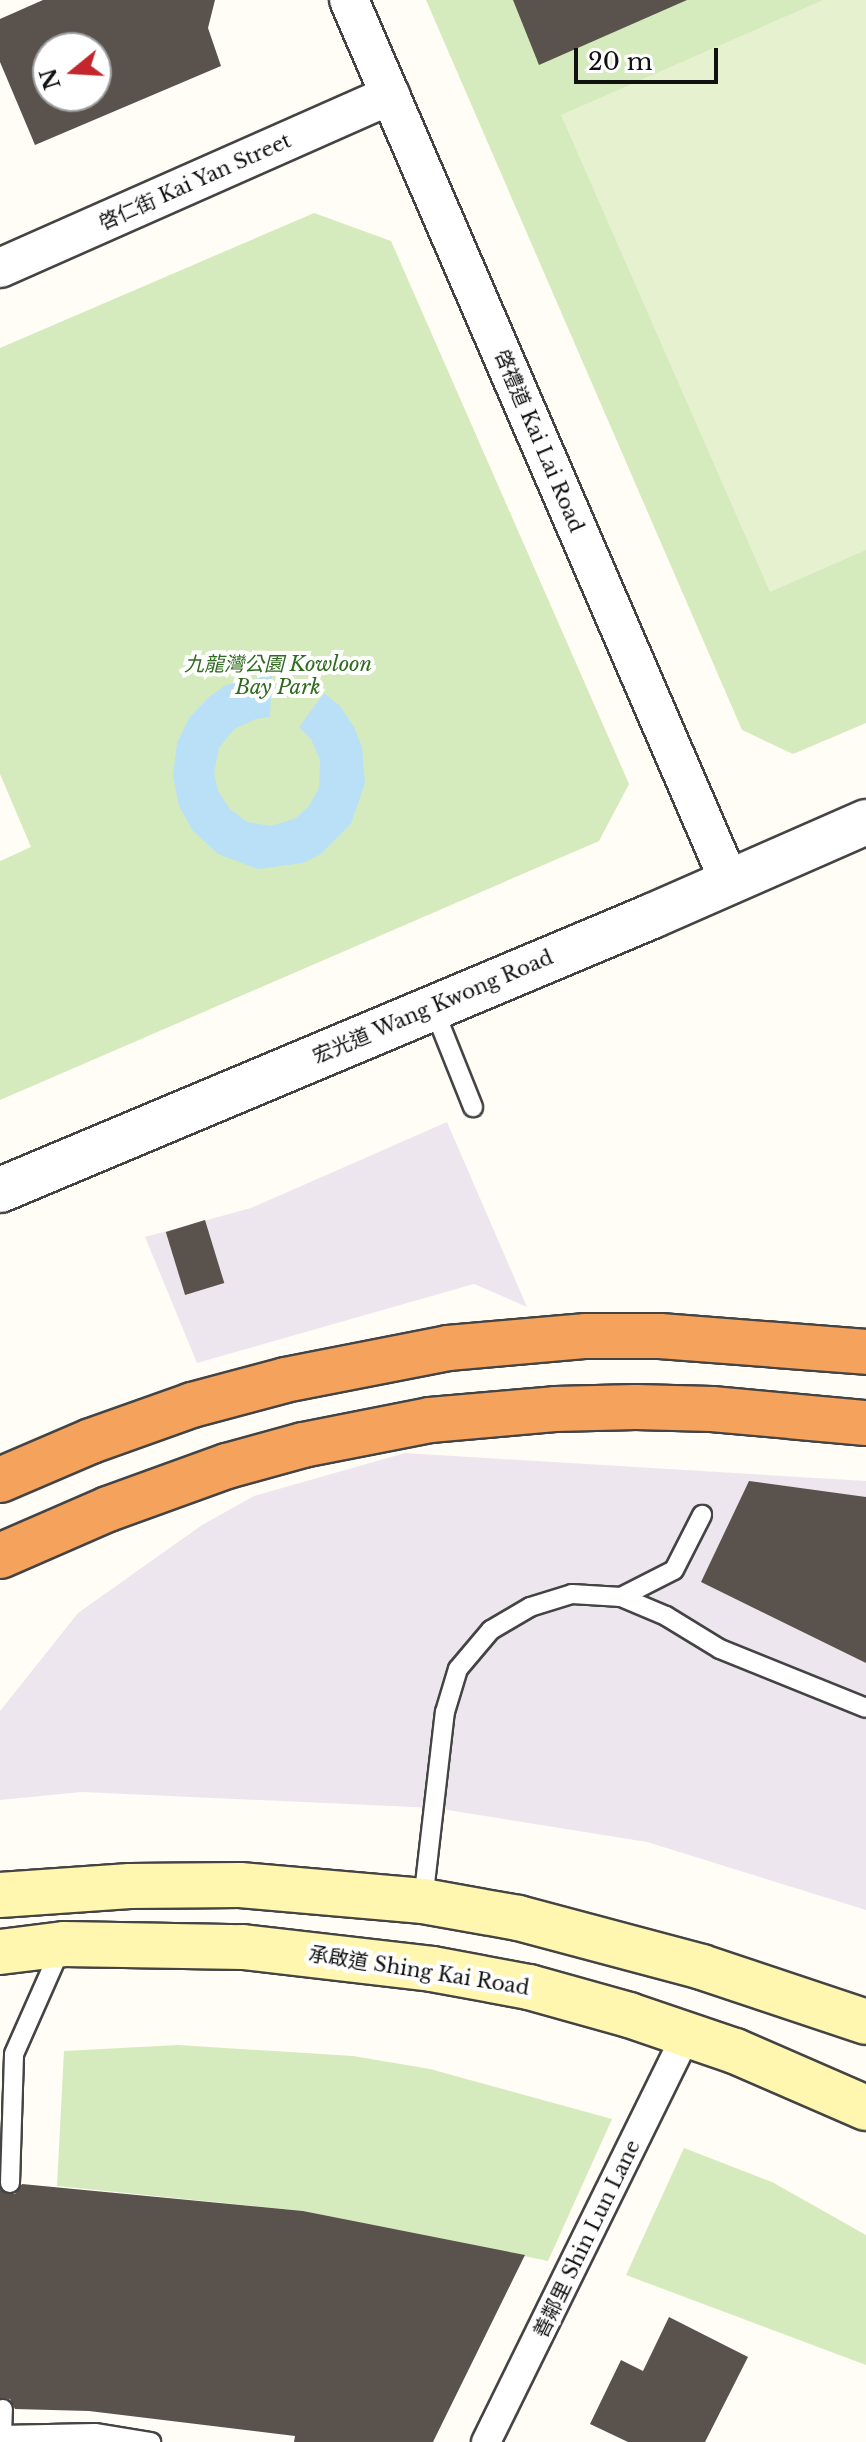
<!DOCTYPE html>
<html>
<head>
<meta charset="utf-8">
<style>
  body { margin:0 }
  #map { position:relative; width:866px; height:2442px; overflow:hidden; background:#fffdf5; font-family:"Libre Baskerville","Noto Sans TC",serif }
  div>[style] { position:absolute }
  .industrial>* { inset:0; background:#eee6ef }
  .green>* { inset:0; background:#d5ebbd }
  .pitch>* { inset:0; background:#e6f2cf }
  .water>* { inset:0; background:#b9e0f7 }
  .building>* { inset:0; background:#5a524d; transform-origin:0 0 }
  .roads { filter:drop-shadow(2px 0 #444) drop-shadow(-2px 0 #444) drop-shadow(0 2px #444) drop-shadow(0 -2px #444) }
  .service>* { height:18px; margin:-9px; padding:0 9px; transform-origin:9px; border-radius:9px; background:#fff }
  .pedestrian>* { height:28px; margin:-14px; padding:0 14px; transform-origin:14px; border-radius:14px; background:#fff }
  .minor>* { height:38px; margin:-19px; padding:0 19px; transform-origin:19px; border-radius:19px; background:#fff }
  .tertiary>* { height:44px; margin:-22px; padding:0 22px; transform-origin:22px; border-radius:22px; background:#fff }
  .secondary>* { height:44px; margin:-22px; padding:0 22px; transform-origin:22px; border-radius:22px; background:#fff6b0 }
  .motorway>* { height:44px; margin:-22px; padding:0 22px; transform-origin:22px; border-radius:22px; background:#f5a25d }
  span { translate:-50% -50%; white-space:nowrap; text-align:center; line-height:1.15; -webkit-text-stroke:8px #fff; paint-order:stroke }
  .street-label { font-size:20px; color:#111 }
  .park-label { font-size:20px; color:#2f6b1f; font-style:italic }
  .north { position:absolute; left:32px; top:32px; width:80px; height:80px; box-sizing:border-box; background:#fff; border:2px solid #a0a0a0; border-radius:50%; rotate:252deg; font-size:22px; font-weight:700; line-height:32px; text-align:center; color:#111 }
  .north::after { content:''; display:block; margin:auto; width:28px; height:36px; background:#c4262e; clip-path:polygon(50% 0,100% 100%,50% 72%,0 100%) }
  .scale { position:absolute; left:574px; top:48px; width:144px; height:36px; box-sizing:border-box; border:4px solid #111; border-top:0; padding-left:10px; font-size:24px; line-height:28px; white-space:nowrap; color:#111; -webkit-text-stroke:6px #fff; paint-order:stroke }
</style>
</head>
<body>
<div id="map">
  <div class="industrial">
    <div style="clip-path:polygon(447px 1122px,527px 1307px,474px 1284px,197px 1363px,145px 1237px,251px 1208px)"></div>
    <div style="clip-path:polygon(405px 1453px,866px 1481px,866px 1910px,647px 1842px,435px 1808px,82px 1792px,0 1800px,0 1711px,78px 1613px,202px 1525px,254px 1496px)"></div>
  </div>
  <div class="green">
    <div style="clip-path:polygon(426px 0,866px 0,866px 723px,793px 754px,742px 730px)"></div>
    <div style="clip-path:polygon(314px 213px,391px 241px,629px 784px,599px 841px,0 1100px,0 861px,31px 847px,0 774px,0 348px)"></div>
    <div style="clip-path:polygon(178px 2045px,353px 2056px,430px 2069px,612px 2119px,548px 2261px,303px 2211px,57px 2186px,64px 2051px)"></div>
    <div style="clip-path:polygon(684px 2148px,772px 2182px,866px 2235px,866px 2365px,626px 2275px)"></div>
  </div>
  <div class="pitch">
    <div style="clip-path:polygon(823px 0,866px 0,866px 550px,770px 592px,561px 115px)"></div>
  </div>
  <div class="water">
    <div style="clip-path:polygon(272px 675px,270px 717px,256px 719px,234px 729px,219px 748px,214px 773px,218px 791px,230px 809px,247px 822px,271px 826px,296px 818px,309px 806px,319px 788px,320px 760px,311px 739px,299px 727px,324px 693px,340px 706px,354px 727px,362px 747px,365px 783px,351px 824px,321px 854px,303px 863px,258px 869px,218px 854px,193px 831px,179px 806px,173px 776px,177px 743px,189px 718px,210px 696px,226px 685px)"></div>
  </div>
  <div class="building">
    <div style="clip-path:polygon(evenodd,43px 0,215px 0,208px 28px,221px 66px,35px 145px,0 62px,0 19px,43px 0,48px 48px,96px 48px,96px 96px,48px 96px,48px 48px)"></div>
    <div style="clip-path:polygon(513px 0,687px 0,539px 65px)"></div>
    <div style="left:205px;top:1220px;width:66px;height:41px;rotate:73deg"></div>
    <div style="clip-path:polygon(749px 1481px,866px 1497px,866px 1663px,701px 1582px)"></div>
    <div style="clip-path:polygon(22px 2184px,303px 2211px,525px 2255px,433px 2442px,294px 2442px,295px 2436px,89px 2411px,15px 2409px,10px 2399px,0 2398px,0 2189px,15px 2194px)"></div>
    <div style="clip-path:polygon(669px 2317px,748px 2357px,705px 2442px,628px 2442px,590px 2424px,621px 2360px,643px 2371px)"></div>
  </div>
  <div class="roads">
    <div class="service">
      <div style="left:433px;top:1007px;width:108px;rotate:68.2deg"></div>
      <div style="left:621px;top:1597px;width:59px;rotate:-27deg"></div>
      <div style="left:674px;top:1570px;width:62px;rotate:-63deg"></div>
      <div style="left:423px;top:1901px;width:190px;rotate:-83.4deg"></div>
      <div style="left:445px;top:1712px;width:45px;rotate:-73.2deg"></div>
      <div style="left:458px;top:1669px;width:51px;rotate:-49.8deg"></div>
      <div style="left:491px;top:1630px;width:45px;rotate:-30.5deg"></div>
      <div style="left:530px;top:1607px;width:44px;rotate:-17.2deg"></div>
      <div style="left:572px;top:1594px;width:49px;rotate:3.5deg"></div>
      <div style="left:621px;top:1597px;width:49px;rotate:22.9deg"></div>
      <div style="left:666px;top:1616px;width:63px;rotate:31.4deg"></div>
      <div style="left:720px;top:1649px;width:157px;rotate:22deg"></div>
      <div style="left:10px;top:2183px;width:129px;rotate:-88.2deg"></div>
      <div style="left:14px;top:2054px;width:116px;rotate:-66.1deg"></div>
      <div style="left:0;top:2435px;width:95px;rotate:-1.2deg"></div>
      <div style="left:95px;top:2433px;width:57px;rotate:9.1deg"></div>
      <div style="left:2px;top:2435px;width:26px;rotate:-88deg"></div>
    </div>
    <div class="pedestrian">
      <div style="left:486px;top:2442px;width:455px;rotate:-63.8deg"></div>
    </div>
    <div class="minor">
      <div style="left:349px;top:0;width:962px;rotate:66.66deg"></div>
      <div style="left:0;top:268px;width:427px;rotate:-23.9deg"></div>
    </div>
    <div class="tertiary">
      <div style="left:0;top:1190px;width:707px;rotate:-22.79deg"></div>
      <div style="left:652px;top:916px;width:234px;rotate:-23.7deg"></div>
    </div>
    <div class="secondary">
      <div style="left:0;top:1895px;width:130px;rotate:-4deg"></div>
      <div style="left:130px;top:1886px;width:110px;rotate:-0.5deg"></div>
      <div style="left:240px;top:1885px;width:184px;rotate:5deg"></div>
      <div style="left:423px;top:1901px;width:97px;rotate:10.1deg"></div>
      <div style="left:518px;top:1918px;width:190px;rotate:14.9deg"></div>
      <div style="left:702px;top:1967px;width:173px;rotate:18.5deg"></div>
      <div style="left:0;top:1952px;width:64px;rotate:-7.1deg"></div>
      <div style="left:64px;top:1944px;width:179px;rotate:1deg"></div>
      <div style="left:243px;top:1947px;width:190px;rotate:6.6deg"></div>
      <div style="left:432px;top:1969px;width:99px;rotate:10.5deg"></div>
      <div style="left:529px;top:1987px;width:104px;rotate:15.6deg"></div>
      <div style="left:629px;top:2015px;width:112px;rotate:18.8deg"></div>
      <div style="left:735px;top:2051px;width:143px;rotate:23.5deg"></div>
    </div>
    <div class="motorway">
      <div style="left:0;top:1480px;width:99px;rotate:-23.2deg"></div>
      <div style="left:91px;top:1441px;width:107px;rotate:-19.6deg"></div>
      <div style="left:192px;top:1405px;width:96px;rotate:-15deg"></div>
      <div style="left:285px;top:1380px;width:166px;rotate:-11.1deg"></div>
      <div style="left:448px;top:1348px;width:139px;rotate:-5deg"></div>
      <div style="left:586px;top:1336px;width:74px"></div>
      <div style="left:660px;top:1336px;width:207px;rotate:4.4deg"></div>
      <div style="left:0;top:1556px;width:118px;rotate:-23.5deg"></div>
      <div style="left:108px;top:1509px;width:127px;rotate:-19.9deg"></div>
      <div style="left:227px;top:1466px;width:79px;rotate:-15.4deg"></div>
      <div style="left:303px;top:1445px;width:129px;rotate:-11.1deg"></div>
      <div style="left:430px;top:1420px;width:125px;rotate:-5deg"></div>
      <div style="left:555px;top:1409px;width:81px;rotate:-1.4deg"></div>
      <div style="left:636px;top:1407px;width:76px;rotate:1.5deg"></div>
      <div style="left:712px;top:1409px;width:155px;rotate:5.2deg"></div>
    </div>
  </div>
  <div class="street-label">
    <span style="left:195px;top:182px;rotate:-24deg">啓仁街 Kai Yan Street</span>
    <span style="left:539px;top:441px;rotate:67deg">啓禮道 Kai Lai Road</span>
    <span style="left:433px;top:1007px;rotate:-23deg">宏光道 Wang Kwong Road</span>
    <span style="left:419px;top:1971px;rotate:9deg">承啟道 Shing Kai Road</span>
    <span style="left:587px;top:2239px;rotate:-64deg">善鄰里 Shin Lun Lane</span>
  </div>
  <div class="park-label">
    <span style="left:278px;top:676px">九龍灣公園 Kowloon<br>Bay Park</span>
  </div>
  <div class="north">N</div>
  <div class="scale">20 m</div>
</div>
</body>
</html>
